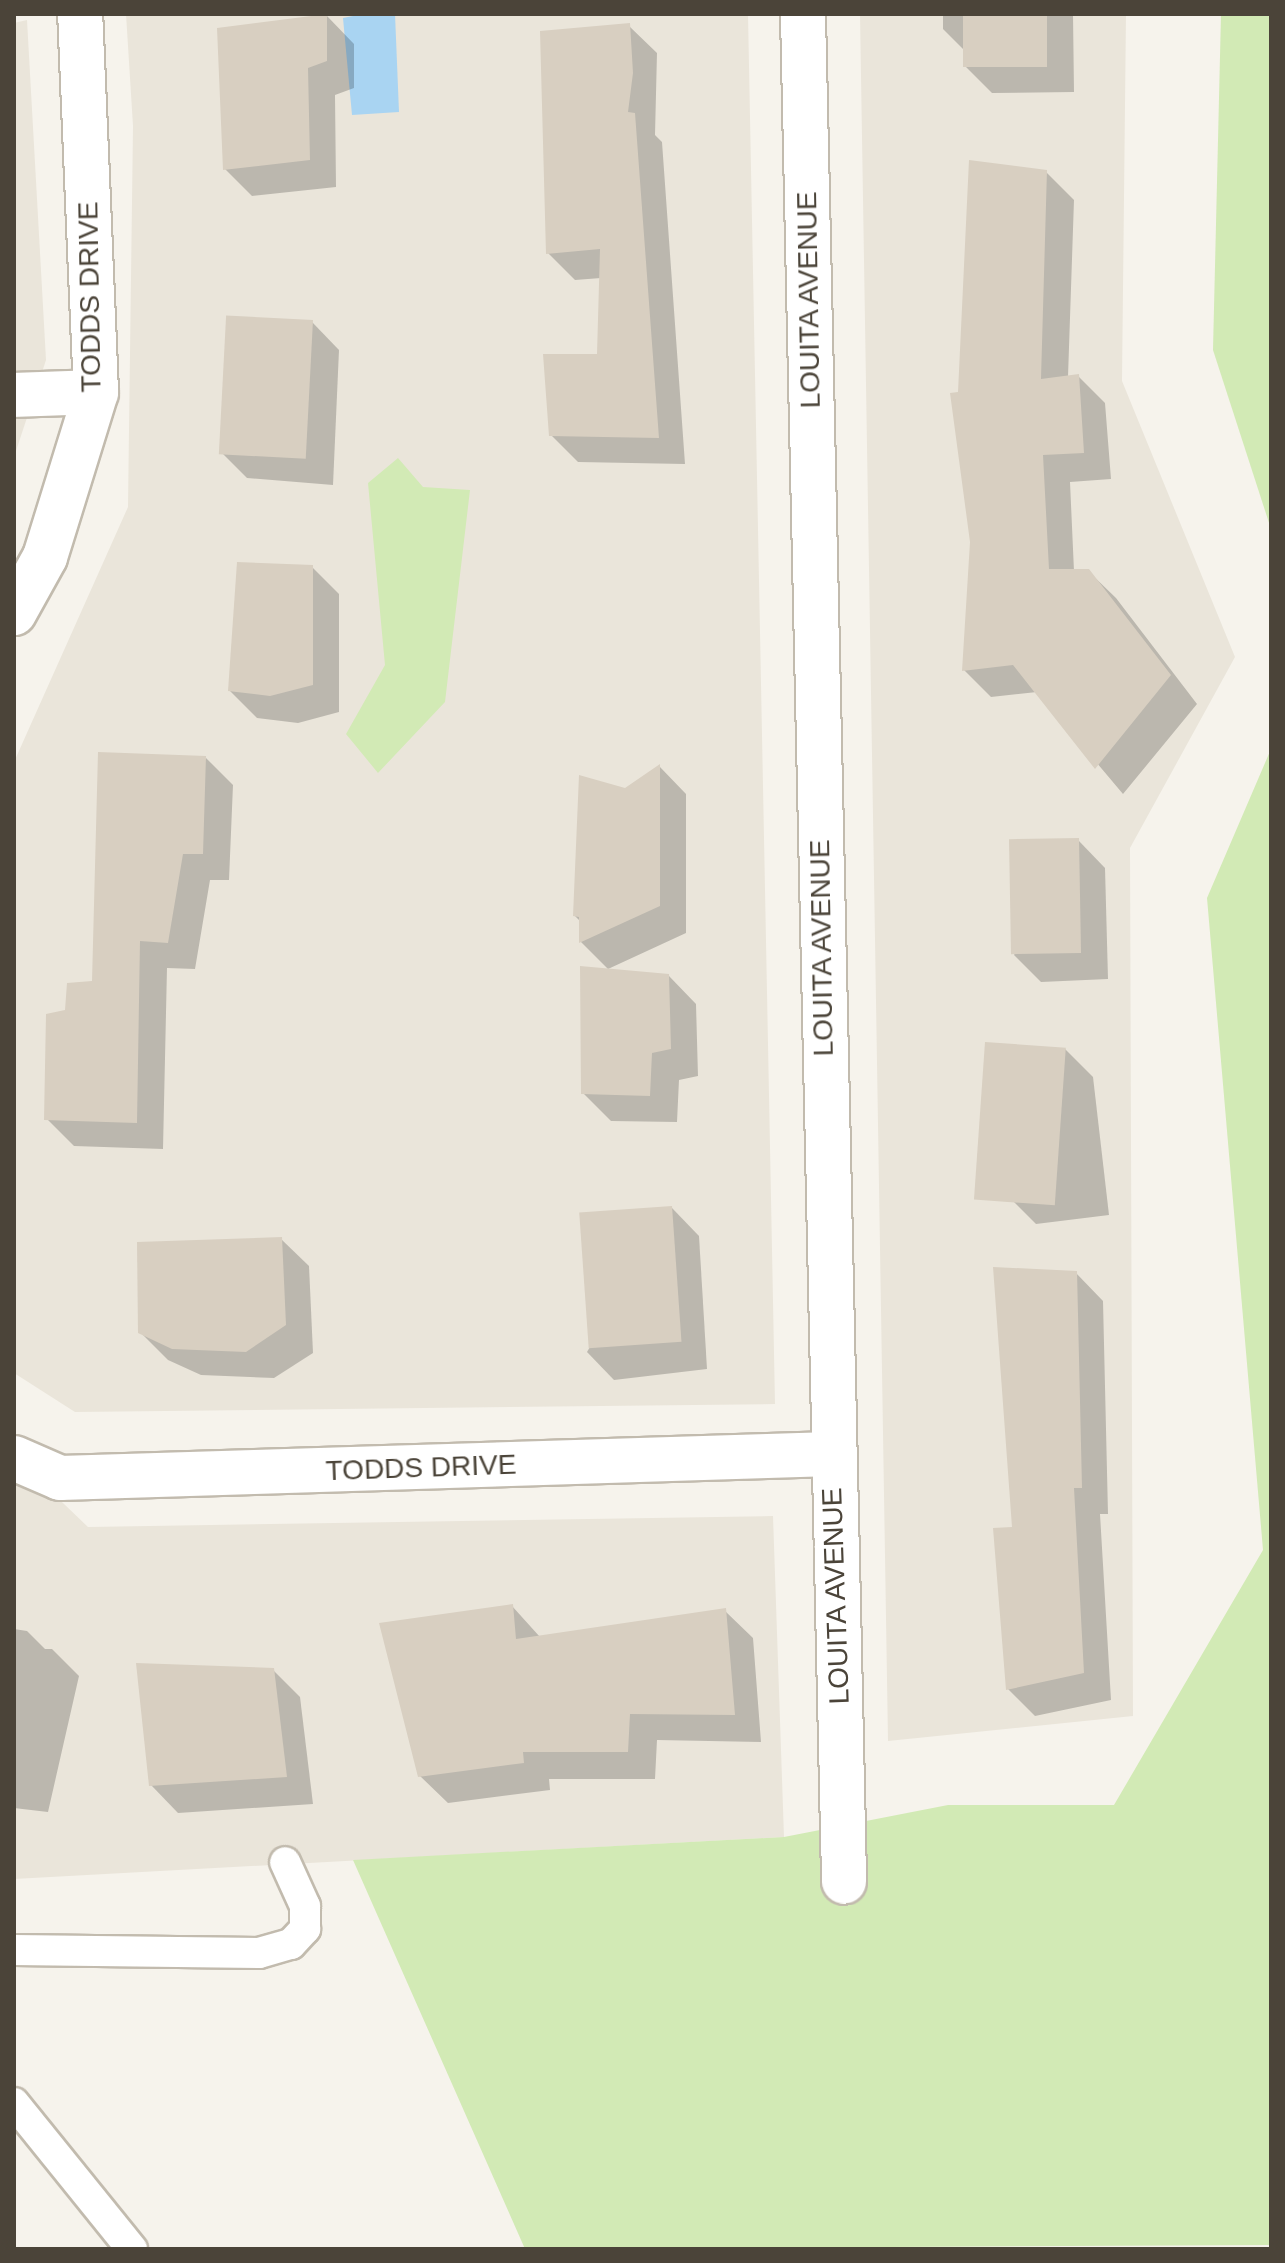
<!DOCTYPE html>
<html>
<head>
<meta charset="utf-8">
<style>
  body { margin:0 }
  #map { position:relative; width:1285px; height:2263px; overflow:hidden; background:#f6f3ec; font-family:Arial,sans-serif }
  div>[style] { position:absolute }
  .residential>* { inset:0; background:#eae5da }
  .green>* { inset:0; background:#d2eab5 }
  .water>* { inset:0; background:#a9d4f2 }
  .shadow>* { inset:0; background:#0003 }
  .building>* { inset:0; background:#d8cfc1; transform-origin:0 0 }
  .roads { filter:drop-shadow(2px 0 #c2bbae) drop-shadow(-2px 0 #c2bbae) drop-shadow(0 2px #c2bbae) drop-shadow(0 -2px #c2bbae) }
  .service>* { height:30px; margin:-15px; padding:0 15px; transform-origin:15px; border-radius:15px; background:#fff }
  .minor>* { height:44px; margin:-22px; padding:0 22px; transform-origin:22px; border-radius:22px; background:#fff }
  span { translate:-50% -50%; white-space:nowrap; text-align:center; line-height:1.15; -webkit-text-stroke:7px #fff; paint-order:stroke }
  .street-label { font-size:28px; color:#4b4439 }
  .frame { position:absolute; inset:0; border:16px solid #4b4439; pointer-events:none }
</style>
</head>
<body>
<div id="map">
  <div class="residential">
    <div style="clip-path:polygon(126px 14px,748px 14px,775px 1404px,75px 1412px,14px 1373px,14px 762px,128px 507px,133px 126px)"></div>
    <div style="clip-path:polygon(860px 14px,1126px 14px,1122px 381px,1235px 657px,1130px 848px,1133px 1716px,888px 1741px)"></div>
    <div style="clip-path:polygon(27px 20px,46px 360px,14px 457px,14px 23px)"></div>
    <div style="clip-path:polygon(14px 1456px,88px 1527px,773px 1516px,784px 1837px,14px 1879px)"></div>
  </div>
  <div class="green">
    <div style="clip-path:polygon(1221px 14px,1271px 14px,1271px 529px,1213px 350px)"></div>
    <div style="clip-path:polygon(398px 458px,423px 487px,470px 490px,445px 702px,378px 773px,346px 734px,385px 665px,368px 483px)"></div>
    <div style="clip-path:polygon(1271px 749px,1271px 2245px,525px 2249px,353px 1860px,784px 1837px,948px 1805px,1114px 1805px,1263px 1550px,1207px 898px)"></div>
  </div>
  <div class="water">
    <div style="clip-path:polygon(363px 14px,395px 14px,399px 112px,352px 115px,343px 18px)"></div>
  </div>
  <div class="shadow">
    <div style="clip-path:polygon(943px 14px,1073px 14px,1074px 92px,992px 93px,965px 66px,965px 51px,943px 29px)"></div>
    <div style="clip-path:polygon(327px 16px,354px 44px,354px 88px,335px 95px,336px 187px,252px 196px,225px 169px)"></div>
    <div style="clip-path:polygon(629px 26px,657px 53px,655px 135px,662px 142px,685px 464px,578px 462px,551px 435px,599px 356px,601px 278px,575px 280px,548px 253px)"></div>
    <div style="clip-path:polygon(1046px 172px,1074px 200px,1068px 377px,1078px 376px,1105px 403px,1111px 479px,1070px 482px,1074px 571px,1088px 571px,1116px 598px,1197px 704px,1123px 794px,1037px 692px,991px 697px,964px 670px,972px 542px,960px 394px)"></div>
    <div style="clip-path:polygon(312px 322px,339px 350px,333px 485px,247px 478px,220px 451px)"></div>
    <div style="clip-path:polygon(312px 567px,339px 594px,339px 712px,298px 723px,257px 718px,230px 691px)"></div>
    <div style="clip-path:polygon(206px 758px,233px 785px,229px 880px,210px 880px,195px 969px,167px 968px,163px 1149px,74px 1146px,47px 1119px,67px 1012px,94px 983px)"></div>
    <div style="clip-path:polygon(660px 767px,686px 794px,686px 933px,608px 969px,581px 942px,581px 922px,575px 916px,626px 790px)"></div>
    <div style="clip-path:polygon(1078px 840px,1105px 868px,1108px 979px,1041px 982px,1014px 955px)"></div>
    <div style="clip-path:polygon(669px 976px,696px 1004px,698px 1076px,679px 1080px,677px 1122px,611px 1121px,583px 1093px)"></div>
    <div style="clip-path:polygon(1065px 1049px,1093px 1077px,1109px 1215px,1036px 1224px,1009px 1197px)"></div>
    <div style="clip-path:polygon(672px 1208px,699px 1236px,707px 1369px,614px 1380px,587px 1352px)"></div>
    <div style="clip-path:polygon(281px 1239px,309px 1266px,313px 1353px,274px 1378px,201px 1375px,168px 1360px,140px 1332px)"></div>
    <div style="clip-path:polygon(1076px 1273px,1103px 1301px,1108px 1514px,1100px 1514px,1111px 1700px,1035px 1716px,1008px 1689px,1014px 1528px)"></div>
    <div style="clip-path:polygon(512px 1606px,540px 1637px,725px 1611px,753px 1638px,761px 1742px,657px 1740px,655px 1779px,549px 1779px,550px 1790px,448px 1803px,420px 1776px)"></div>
    <div style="clip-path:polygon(14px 1629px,27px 1631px,45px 1649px,52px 1649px,79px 1676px,48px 1812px,14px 1808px)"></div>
    <div style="clip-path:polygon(273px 1670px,300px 1697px,313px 1804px,178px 1813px,151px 1785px)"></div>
  </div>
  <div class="building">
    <div style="clip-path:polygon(327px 14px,327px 61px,308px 68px,310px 160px,223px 170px,217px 28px)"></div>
    <div style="left:963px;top:14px;width:84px;height:53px"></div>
    <div style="clip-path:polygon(630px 23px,633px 73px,628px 112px,635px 113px,659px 438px,549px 436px,543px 354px,597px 354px,600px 249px,546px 254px,540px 31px)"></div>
    <div style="clip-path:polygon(969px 160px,1047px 170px,1041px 379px,1079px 374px,1084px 453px,1043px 455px,1049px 569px,1089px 569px,1171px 675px,1095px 769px,1013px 665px,962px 671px,970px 542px,950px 393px,958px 392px)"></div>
    <div style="left:313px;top:320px;width:139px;height:87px;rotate:93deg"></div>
    <div style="clip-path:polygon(237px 562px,313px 565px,313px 685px,270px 696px,228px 691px)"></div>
    <div style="clip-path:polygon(98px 752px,206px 756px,203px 854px,183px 854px,168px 943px,140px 941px,137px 1123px,44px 1120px,46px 1014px,65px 1010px,67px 983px,92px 981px)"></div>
    <div style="clip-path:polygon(660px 764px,660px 906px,579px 943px,579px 917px,573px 916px,579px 775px,625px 788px)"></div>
    <div style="left:1079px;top:838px;width:115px;height:70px;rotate:89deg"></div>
    <div style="clip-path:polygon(580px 966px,669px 974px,671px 1049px,652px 1053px,650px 1096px,581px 1094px)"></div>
    <div style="left:985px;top:1042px;width:81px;height:158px;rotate:4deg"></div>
    <div style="left:672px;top:1206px;width:136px;height:93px;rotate:86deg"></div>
    <div style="clip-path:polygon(282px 1237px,286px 1325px,246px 1352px,172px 1349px,138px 1333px,137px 1242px)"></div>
    <div style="clip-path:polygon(993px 1267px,1077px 1271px,1082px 1488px,1074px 1488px,1084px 1673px,1006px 1690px,993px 1528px,1012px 1527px)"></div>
    <div style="clip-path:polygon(513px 1604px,516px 1639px,726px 1608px,735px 1715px,630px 1714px,628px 1752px,523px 1752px,524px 1763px,418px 1777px,379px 1623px)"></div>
    <div style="clip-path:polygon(136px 1663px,274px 1668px,287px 1777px,149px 1786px)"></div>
  </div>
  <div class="roads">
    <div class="service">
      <div style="left:14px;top:1950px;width:245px;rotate:0.7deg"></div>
      <div style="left:259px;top:1953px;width:33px;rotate:-16deg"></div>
      <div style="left:291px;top:1944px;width:21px;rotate:-47deg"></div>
      <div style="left:305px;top:1929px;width:23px;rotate:-90deg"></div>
      <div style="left:305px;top:1906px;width:48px;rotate:-114.4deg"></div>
      <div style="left:14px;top:2103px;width:188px;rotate:51.1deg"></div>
    </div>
    <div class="minor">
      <div style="left:803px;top:14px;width:1868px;rotate:88.74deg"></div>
      <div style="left:14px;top:395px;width:82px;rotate:-2.1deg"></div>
      <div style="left:14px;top:613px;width:64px;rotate:-61deg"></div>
      <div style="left:45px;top:557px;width:173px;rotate:-72.8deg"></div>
      <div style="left:96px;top:392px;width:378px;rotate:-92.4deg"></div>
      <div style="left:14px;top:1458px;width:50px;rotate:23.5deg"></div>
      <div style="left:60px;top:1478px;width:772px;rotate:-1.78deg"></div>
    </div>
  </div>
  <div class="street-label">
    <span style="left:90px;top:297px;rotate:-91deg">TODDS DRIVE</span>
    <span style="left:809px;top:300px;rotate:-91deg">LOUITA AVENUE</span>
    <span style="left:822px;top:948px;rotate:-91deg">LOUITA AVENUE</span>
    <span style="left:421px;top:1468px;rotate:-2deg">TODDS DRIVE</span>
    <span style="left:836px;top:1596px;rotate:-92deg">LOUITA AVENUE</span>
  </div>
  <div class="frame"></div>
</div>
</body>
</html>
